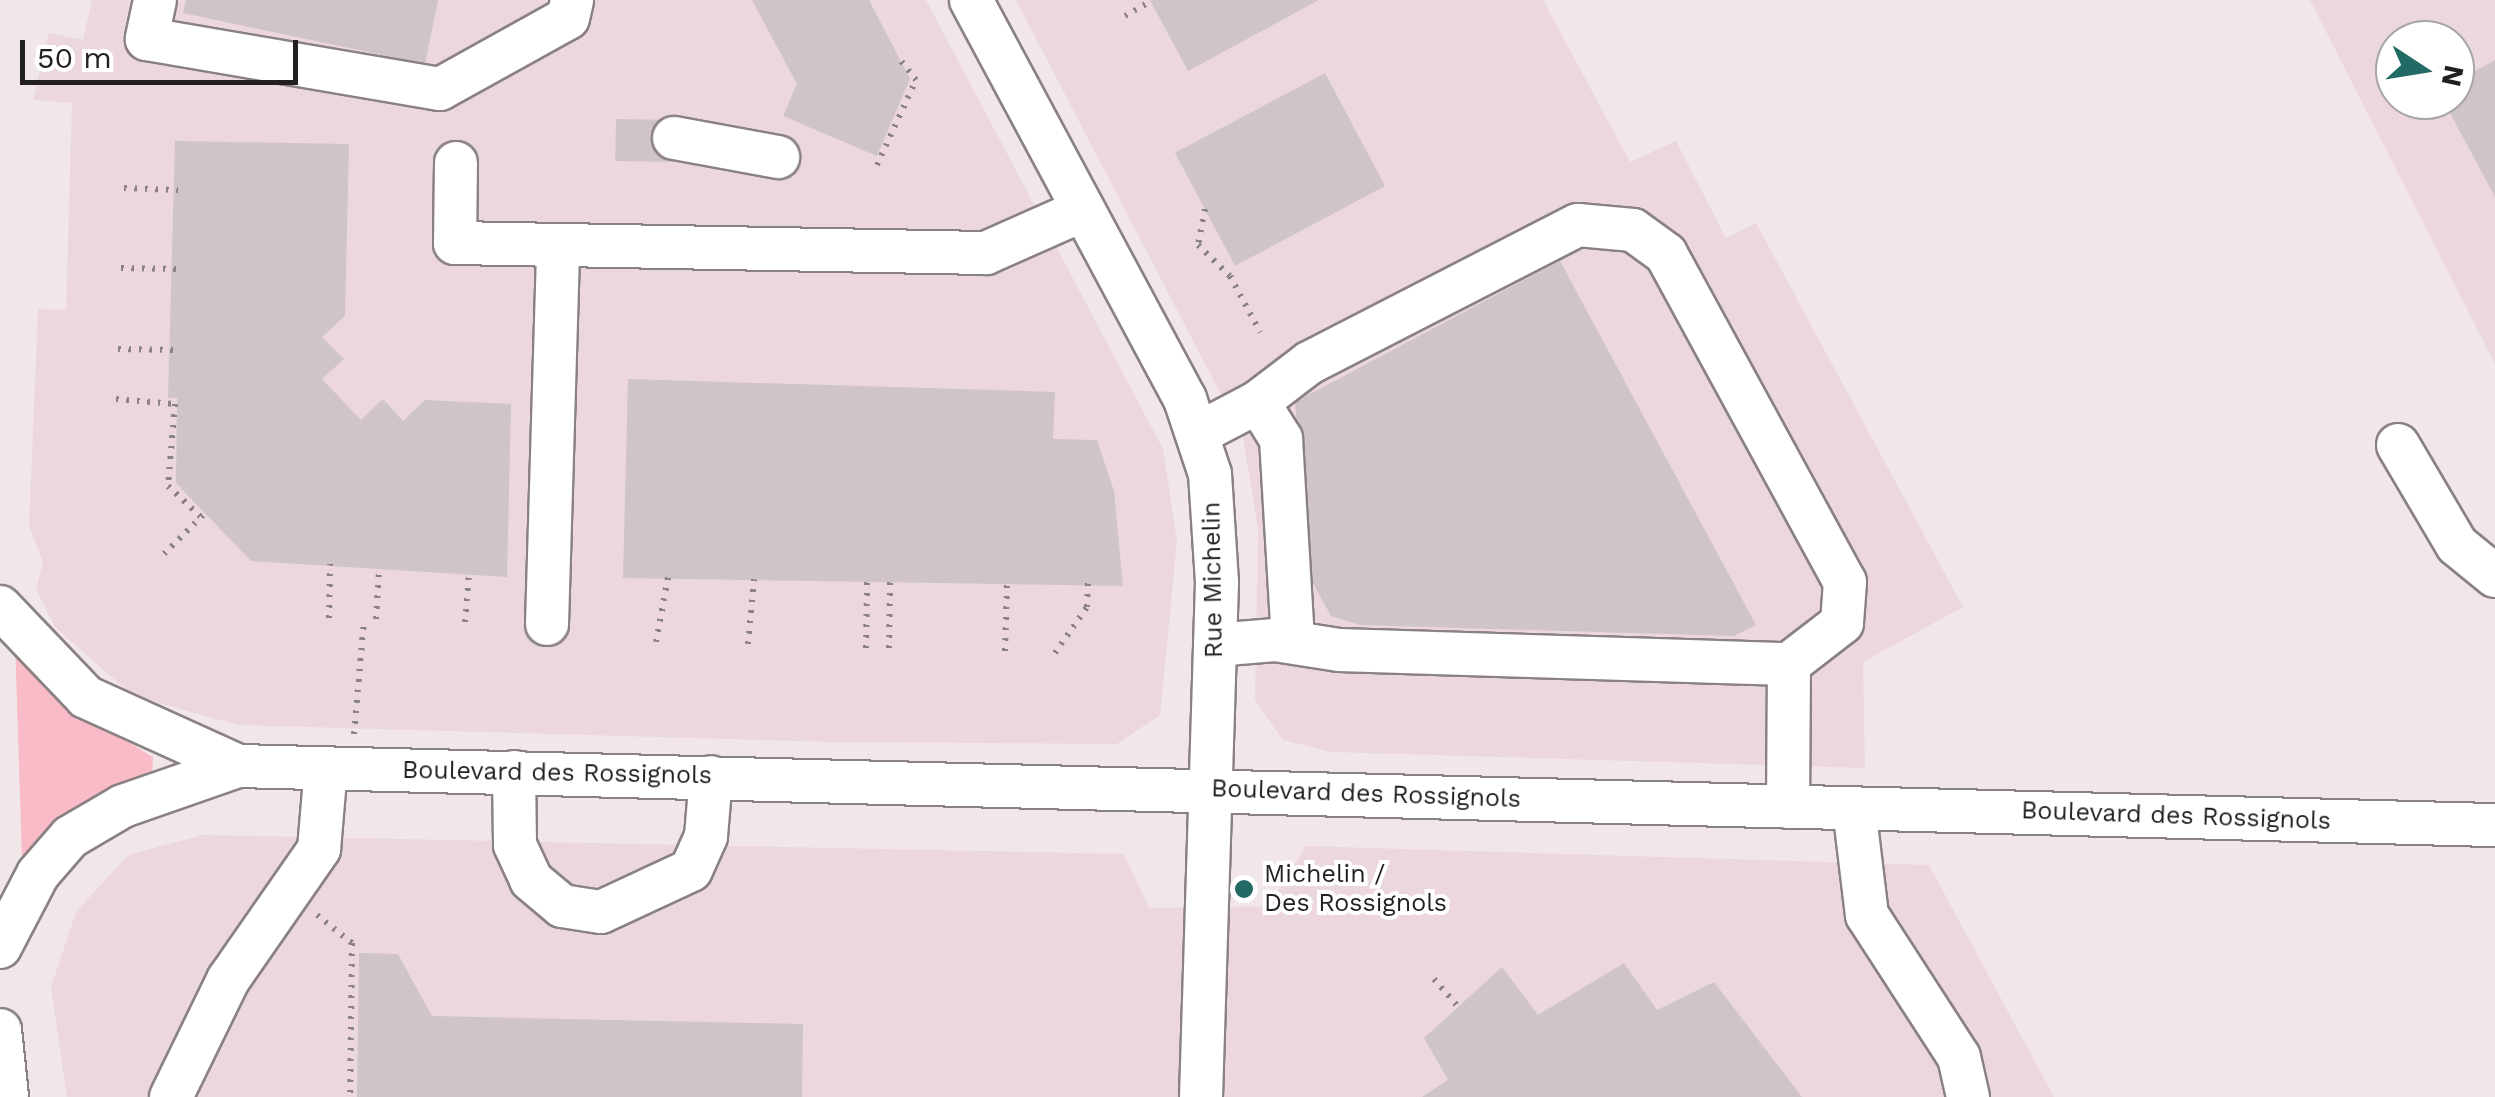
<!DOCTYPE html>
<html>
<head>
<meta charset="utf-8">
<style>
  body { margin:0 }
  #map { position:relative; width:2495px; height:1097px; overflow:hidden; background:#f1e6e8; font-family:"Work Sans",sans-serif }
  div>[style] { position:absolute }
  .built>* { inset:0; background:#ecd8dc }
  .green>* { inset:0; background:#f8bbc7 }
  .building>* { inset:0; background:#cfc4c6; transform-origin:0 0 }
  .path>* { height:6px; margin-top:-3px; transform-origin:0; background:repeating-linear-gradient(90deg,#8a8384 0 2.5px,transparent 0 10.5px) }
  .roads { filter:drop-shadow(2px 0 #8a8182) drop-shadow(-2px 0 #8a8182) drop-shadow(0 2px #8a8182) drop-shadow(0 -2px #8a8182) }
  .minor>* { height:42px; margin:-21px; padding:0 21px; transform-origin:21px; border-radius:21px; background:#fff }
  .dots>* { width:28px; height:28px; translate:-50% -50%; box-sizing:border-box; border:5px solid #fff; border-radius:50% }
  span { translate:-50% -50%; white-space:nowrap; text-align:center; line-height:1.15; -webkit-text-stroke:8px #fff; paint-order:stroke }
  .street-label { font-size:25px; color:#231f20 }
  .poi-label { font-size:25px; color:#231f20 }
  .left { translate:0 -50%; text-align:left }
  .north { position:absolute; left:2375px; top:20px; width:100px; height:100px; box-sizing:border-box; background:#fff; border:2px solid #a7a5a6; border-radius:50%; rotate:102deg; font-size:28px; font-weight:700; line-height:40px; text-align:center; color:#231f20 }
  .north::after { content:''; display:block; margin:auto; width:35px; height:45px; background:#226b64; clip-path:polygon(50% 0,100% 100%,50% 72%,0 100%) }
  .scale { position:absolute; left:20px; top:40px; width:278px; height:45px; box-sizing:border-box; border:5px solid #231f20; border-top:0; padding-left:12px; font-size:30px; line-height:35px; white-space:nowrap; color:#231f20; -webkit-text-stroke:8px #fff; paint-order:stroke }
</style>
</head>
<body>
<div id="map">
  <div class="built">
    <div style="clip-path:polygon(92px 0,926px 0,1163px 449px,1177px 541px,1160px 715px,1117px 744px,833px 742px,238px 725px,133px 696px,55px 627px,36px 589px,43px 562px,29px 526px,38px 309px,66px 310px,72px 103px,33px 100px,49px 33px,83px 40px)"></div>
    <div style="clip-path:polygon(1016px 0,1543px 0,1630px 162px,1676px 141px,1726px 238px,1756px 223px,1963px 607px,1863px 662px,1865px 768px,1332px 752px,1283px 740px,1255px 700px,1258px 529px,1243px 437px)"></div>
    <div style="clip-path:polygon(evenodd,2310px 0,2495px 0,2495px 364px,2310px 0,2395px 40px,2455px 40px,2455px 100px,2395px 100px,2395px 40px)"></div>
    <div style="clip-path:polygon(203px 835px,1124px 854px,1149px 908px,1269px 906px,1306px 846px,1929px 865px,2054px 1097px,67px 1097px,51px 987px,76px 912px,128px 855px)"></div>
  </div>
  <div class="green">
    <div style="clip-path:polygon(15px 641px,63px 703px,153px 757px,152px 776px,81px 806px,22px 858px)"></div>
  </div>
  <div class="building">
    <div style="clip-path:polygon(186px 0,438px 0,425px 64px,183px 13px)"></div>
    <div style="clip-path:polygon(752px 0,869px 0,910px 79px,877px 156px,783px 116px,797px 84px)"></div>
    <div style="clip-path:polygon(1150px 0,1319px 0,1188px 71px)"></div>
    <div style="clip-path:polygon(2495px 60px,2495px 197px,2443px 100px,2455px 100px,2455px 82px)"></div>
    <div style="left:1325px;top:73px;width:128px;height:170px;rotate:62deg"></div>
    <div style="left:616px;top:119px;width:58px;height:42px;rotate:1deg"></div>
    <div style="clip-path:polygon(175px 141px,349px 144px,345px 316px,322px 337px,344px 359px,322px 379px,361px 420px,383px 399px,403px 421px,425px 400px,511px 404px,507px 577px,251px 561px,176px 483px,177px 398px,168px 398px)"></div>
    <div style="clip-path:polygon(1560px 261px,1756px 625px,1734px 636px,1360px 625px,1331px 616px,1309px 576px,1295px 402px)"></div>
    <div style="clip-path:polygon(628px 379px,1055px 392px,1053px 439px,1097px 440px,1114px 491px,1123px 586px,623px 578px)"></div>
    <div style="clip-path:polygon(359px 953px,398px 954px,432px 1016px,803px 1024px,802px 1097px,357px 1097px)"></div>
    <div style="clip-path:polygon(1624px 963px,1657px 1010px,1714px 982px,1802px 1097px,1422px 1097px,1448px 1080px,1424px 1038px,1502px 967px,1538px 1015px)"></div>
  </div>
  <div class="path">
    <div style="left:1125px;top:16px;width:30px;rotate:-30deg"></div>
    <div style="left:877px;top:165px;width:94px;rotate:-65.4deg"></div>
    <div style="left:916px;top:80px;width:24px;rotate:-128deg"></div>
    <div style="left:124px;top:188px;width:54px;rotate:2.1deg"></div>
    <div style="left:1205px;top:209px;width:37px;rotate:101deg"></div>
    <div style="left:1198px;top:245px;width:45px;rotate:44.1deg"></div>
    <div style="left:1230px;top:276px;width:64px;rotate:61.8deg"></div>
    <div style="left:121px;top:268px;width:55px;rotate:1deg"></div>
    <div style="left:118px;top:349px;width:56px;rotate:1deg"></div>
    <div style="left:116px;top:399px;width:59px;rotate:4.8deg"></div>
    <div style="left:175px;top:404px;width:82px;rotate:94.9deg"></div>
    <div style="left:168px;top:486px;width:45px;rotate:43.2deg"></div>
    <div style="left:164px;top:554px;width:58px;rotate:-45deg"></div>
    <div style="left:329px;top:618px;width:54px;rotate:-88.9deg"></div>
    <div style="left:376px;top:619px;width:49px;rotate:-86.5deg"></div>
    <div style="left:465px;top:622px;width:49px;rotate:-85.3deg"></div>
    <div style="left:656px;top:642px;width:66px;rotate:-79.5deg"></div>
    <div style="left:748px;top:644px;width:65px;rotate:-84.7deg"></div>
    <div style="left:866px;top:648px;width:67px;rotate:-89.1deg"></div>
    <div style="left:889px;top:648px;width:66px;rotate:-89.1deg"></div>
    <div style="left:1005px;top:651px;width:67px;rotate:-88.3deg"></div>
    <div style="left:1055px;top:653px;width:56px;rotate:-55.2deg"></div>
    <div style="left:1087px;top:607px;width:26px;rotate:-88deg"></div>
    <div style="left:354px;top:734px;width:115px;rotate:-85deg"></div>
    <div style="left:317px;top:915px;width:45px;rotate:38.7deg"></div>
    <div style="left:352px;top:943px;width:154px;rotate:90.7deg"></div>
    <div style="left:1434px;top:979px;width:37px;rotate:49deg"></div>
  </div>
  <div class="roads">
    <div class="minor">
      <div style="left:155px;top:0;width:40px;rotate:102deg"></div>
      <div style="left:147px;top:39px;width:297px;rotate:9.7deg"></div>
      <div style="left:440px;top:89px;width:146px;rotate:-29deg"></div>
      <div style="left:568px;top:18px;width:18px;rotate:-77deg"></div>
      <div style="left:971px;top:0;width:453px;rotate:61.8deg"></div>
      <div style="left:1185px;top:399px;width:79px;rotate:71.6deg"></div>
      <div style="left:1210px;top:474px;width:108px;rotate:86.3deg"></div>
      <div style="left:1217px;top:582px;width:515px;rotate:91.78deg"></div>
      <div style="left:674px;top:138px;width:106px;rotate:10.4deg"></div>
      <div style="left:456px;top:163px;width:80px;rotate:90.7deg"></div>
      <div style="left:455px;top:243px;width:531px;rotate:1.08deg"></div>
      <div style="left:986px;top:253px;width:106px;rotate:-23.9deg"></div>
      <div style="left:1258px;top:402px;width:64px;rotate:-37.4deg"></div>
      <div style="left:1309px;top:363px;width:302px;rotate:-27.2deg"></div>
      <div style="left:1578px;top:225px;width:55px;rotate:5.2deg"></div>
      <div style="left:1633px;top:230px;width:41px;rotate:36deg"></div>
      <div style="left:1666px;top:254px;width:374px;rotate:61.4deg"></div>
      <div style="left:1845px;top:582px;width:41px;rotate:94.2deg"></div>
      <div style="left:1842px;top:623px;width:67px;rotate:142.3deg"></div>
      <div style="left:1199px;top:433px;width:67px;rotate:-27.7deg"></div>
      <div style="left:1258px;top:402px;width:44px;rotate:58.1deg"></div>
      <div style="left:1281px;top:439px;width:202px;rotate:86.6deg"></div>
      <div style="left:2398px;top:445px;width:116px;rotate:59.5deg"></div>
      <div style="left:2457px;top:545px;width:49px;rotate:39.2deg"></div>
      <div style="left:0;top:607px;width:124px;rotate:46.3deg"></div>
      <div style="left:86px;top:697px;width:167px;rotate:24.4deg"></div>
      <div style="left:238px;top:766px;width:2258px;rotate:1.5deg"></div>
      <div style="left:547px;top:624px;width:379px;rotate:-88.3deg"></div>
      <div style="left:1215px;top:645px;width:60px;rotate:-4.8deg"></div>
      <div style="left:1275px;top:640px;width:65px;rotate:8.9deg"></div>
      <div style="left:1339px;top:650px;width:450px;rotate:1.8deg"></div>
      <div style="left:1789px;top:664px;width:143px;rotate:90.4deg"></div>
      <div style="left:514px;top:772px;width:73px;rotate:89.2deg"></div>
      <div style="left:515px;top:845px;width:38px;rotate:65deg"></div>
      <div style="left:531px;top:880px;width:40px;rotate:40deg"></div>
      <div style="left:562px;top:906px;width:39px;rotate:9deg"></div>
      <div style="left:601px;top:912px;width:99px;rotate:-25deg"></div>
      <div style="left:691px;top:870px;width:37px;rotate:-66deg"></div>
      <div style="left:706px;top:836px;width:59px;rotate:-85.2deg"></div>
      <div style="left:1854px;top:808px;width:108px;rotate:83.1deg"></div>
      <div style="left:1867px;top:915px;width:169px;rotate:57.1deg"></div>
      <div style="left:1959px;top:1057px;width:41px;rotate:77.3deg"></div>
      <div style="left:0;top:947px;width:82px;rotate:-62.5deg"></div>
      <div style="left:38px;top:874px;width:49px;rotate:-49.1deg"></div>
      <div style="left:70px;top:837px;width:61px;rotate:-30.3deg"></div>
      <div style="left:123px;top:806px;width:122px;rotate:-19.2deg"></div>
      <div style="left:0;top:1030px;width:67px;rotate:84deg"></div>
      <div style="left:171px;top:1097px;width:130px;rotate:-64deg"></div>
      <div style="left:228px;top:980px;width:160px;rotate:-55.2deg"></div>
      <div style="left:319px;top:849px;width:81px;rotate:-85.1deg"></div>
    </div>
  </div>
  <div class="dots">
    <div style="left:1244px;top:889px;background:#226b64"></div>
  </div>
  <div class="street-label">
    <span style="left:1213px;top:580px;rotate:-91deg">Rue Michelin</span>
    <span style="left:557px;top:773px;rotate:1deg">Boulevard des Rossignols</span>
    <span style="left:1366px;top:794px;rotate:2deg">Boulevard des Rossignols</span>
    <span style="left:2176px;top:816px;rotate:2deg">Boulevard des Rossignols</span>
  </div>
  <div class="poi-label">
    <span class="left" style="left:1264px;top:889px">Michelin /<br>Des Rossignols</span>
  </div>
  <div class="north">N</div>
  <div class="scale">50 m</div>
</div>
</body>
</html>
